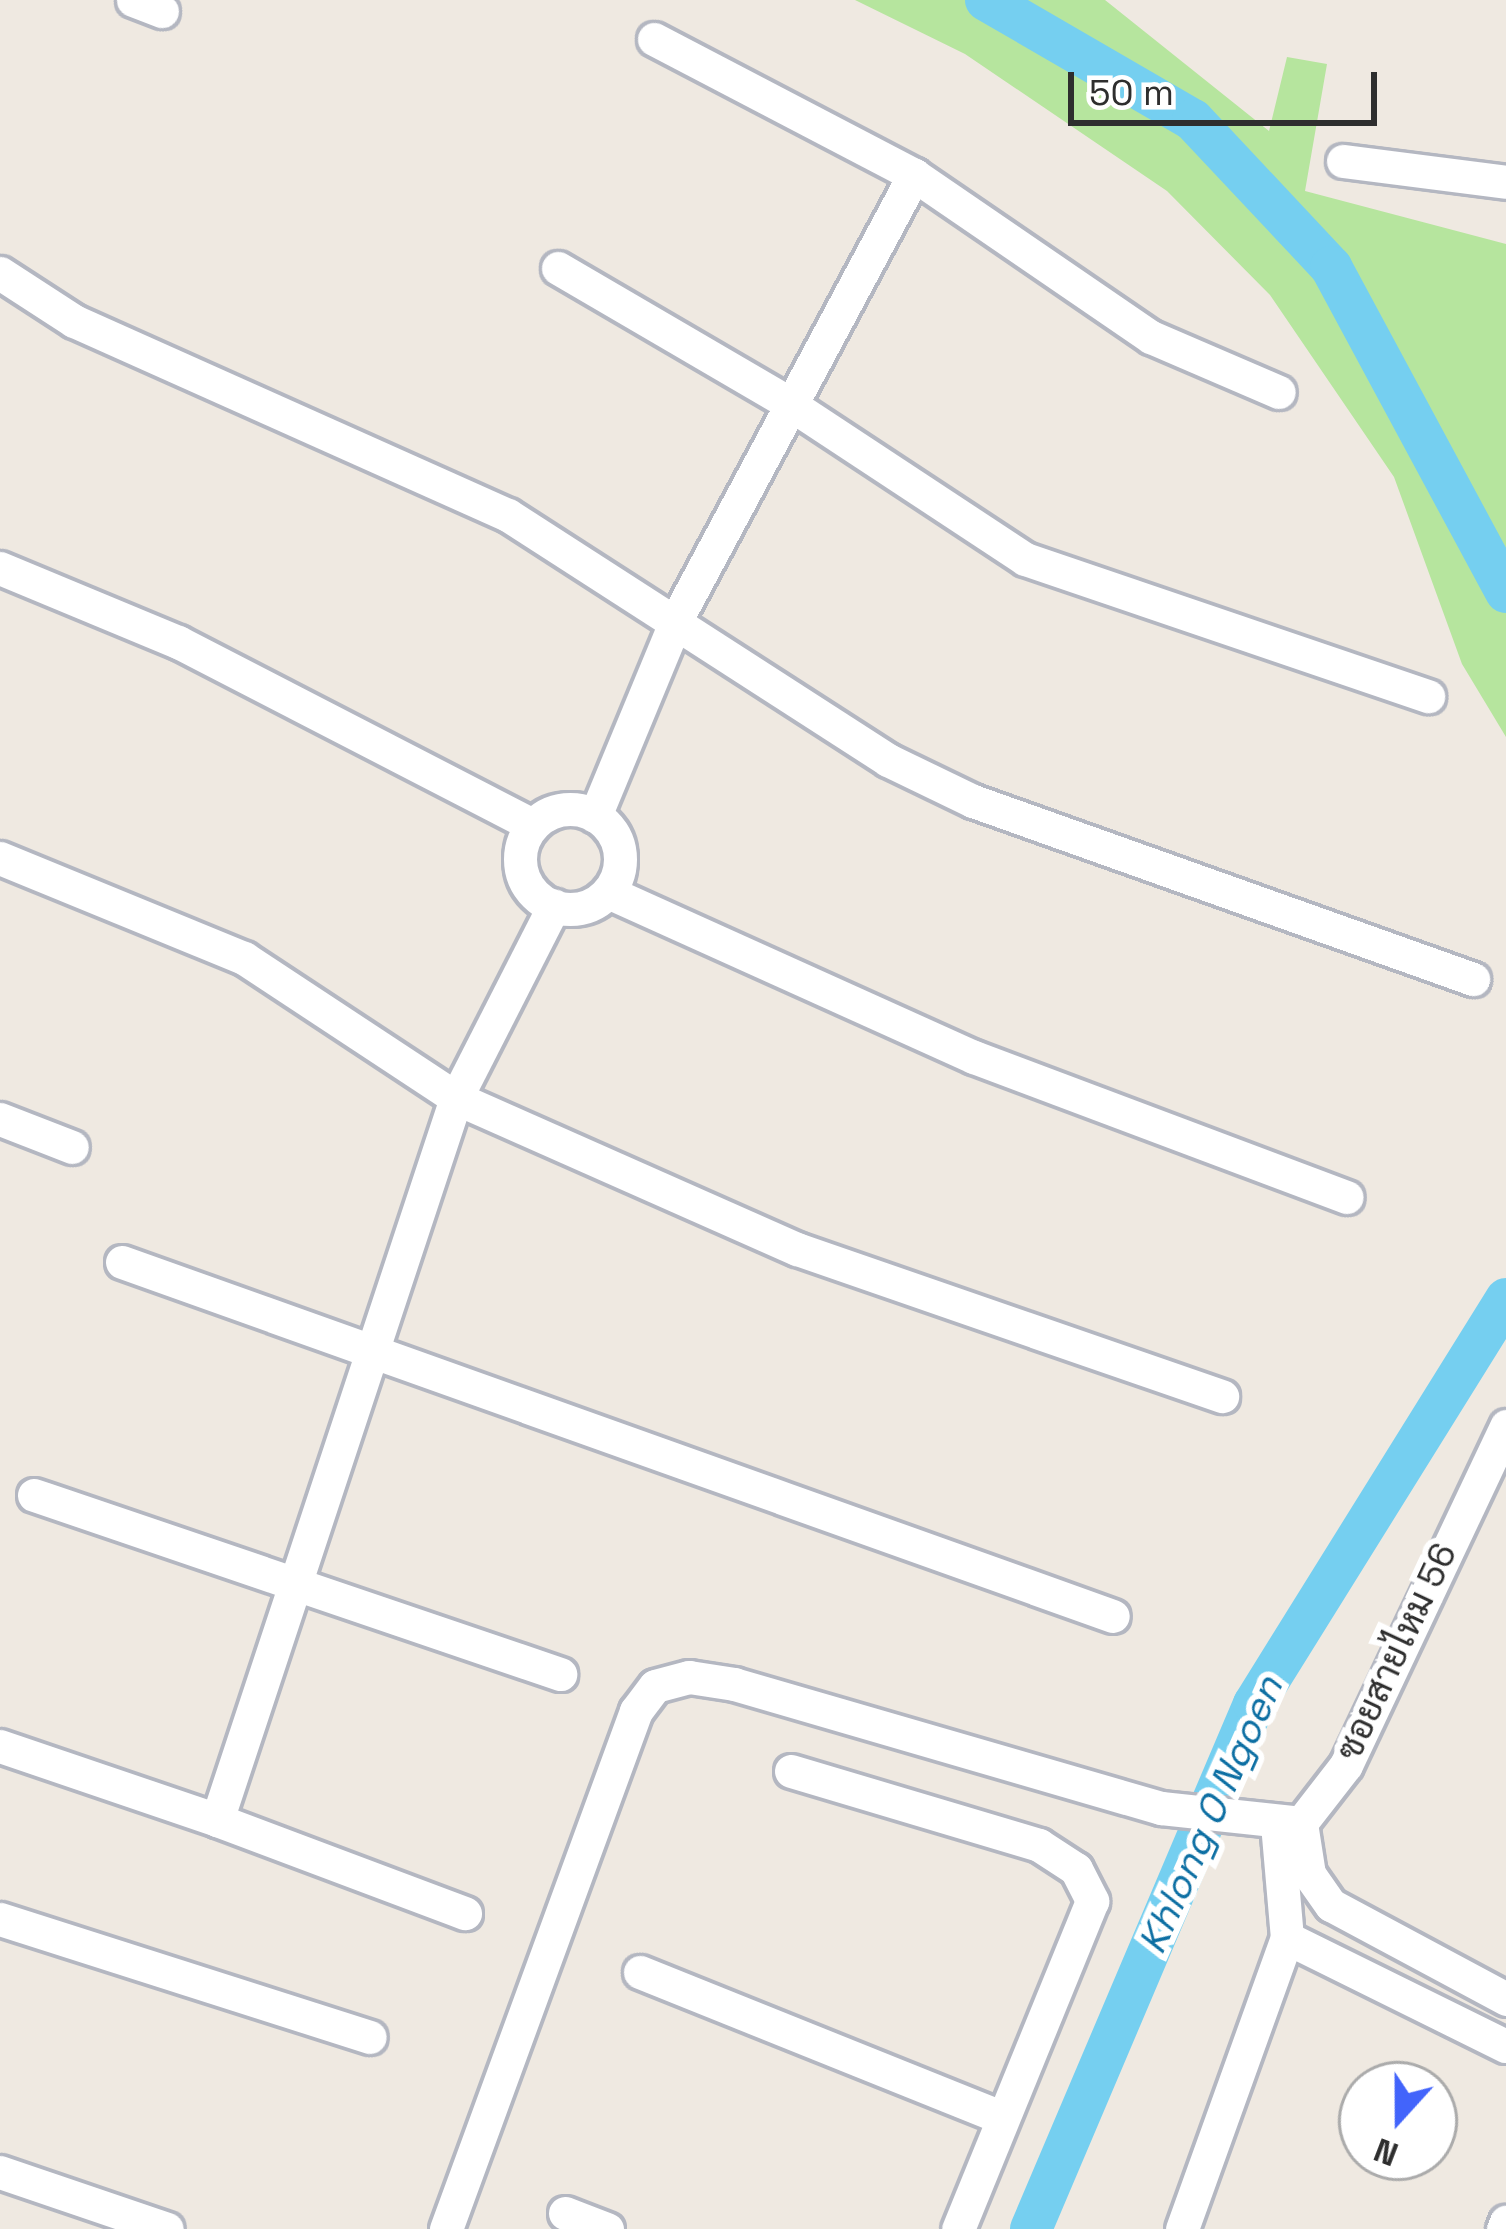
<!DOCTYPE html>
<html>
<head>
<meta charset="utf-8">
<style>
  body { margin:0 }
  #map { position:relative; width:1506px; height:2229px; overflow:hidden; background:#efe9e1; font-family:"Space Grotesk",Sarabun,sans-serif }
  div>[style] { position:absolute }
  .green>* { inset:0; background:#b6e59e }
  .canal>* { height:42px; margin:-21px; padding:0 21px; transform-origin:21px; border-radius:21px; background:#75cff0 }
  .roads { filter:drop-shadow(3px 0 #b4b7c1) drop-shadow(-3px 0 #b4b7c1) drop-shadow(0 3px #b4b7c1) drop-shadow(0 -3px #b4b7c1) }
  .minor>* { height:33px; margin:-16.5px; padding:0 16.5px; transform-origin:16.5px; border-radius:16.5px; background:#fff }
  .minor>.ring { margin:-16.5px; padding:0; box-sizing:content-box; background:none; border:33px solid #fff; border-radius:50% }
  span { translate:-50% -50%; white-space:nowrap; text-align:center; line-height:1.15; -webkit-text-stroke:12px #fff; paint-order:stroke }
  .street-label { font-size:36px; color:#2e2e2e }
  .water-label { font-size:39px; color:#0d6fa3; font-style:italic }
  .north { position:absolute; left:1338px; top:2061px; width:120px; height:120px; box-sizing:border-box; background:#fff; border:3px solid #ababab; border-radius:50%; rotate:201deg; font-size:33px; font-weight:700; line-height:48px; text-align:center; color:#2e2e2e }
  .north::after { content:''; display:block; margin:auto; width:42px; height:54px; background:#4264fb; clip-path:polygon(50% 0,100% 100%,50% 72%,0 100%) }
  .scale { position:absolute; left:1068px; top:72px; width:309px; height:54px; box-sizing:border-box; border:6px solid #2e2e2e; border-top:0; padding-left:15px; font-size:36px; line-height:42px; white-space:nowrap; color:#2e2e2e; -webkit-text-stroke:9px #fff; paint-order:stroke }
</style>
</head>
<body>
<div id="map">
  <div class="green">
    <div style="clip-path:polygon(855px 0,1105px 0,1269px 131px,1287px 57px,1327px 64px,1305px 191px,1506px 244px,1506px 737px,1462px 664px,1394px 477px,1270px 295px,1167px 191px,965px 54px)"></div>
  </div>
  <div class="canal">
    <div style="left:986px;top:0;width:239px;rotate:30.1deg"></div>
    <div style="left:1193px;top:120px;width:202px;rotate:46.8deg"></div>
    <div style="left:1331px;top:267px;width:369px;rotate:61.7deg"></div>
    <div style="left:1031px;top:2229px;width:570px;rotate:-66.99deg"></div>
    <div style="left:1254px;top:1704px;width:477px;rotate:-58.1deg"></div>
  </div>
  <div class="roads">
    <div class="minor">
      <div style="left:133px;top:0;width:31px;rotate:21deg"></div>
      <div style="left:654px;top:39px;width:293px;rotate:27.6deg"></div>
      <div style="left:914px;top:175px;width:287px;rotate:34.4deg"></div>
      <div style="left:1151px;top:337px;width:139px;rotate:23.3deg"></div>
      <div style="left:1343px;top:161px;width:164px;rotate:7.3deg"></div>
      <div style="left:558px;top:268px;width:265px;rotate:30.3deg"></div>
      <div style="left:787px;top:402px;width:285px;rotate:33.4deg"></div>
      <div style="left:1025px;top:559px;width:426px;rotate:18.8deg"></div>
      <div style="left:0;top:273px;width:88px;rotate:33deg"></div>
      <div style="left:74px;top:321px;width:475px;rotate:24.1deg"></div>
      <div style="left:508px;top:515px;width:452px;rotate:32.8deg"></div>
      <div style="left:888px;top:760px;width:94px;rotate:25.8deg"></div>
      <div style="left:973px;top:801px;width:531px;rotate:19.6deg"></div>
      <div style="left:0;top:568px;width:193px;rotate:22.6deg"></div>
      <div style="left:178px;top:642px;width:399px;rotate:27.3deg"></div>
      <div class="ring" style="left:520px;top:809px;width:67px;height:67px"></div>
      <div style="left:595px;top:816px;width:212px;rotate:-67.5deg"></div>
      <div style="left:676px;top:620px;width:505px;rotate:-61.86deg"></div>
      <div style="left:0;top:858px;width:264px;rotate:22.3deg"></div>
      <div style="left:244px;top:958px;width:254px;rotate:33.4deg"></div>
      <div style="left:456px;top:1098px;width:373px;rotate:23.9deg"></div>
      <div style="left:797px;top:1249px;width:450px;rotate:19.1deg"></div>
      <div style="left:608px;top:892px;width:401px;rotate:24.3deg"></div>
      <div style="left:974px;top:1057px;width:398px;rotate:20.6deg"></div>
      <div style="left:0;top:1119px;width:77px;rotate:21.3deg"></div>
      <div style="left:122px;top:1262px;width:1052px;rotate:19.66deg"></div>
      <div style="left:34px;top:1495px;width:556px;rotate:18.79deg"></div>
      <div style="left:0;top:1746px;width:229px;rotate:18.8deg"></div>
      <div style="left:217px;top:1820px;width:761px;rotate:-71.68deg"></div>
      <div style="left:456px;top:1098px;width:216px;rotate:-63deg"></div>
      <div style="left:791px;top:1771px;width:259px;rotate:16.6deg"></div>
      <div style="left:1039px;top:1845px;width:44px;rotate:33deg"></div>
      <div style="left:1076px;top:1869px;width:36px;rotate:63deg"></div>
      <div style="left:1092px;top:1901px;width:354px;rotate:112.2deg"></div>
      <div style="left:217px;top:1820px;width:265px;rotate:20.6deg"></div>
      <div style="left:1301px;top:1823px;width:52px;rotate:81.1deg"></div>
      <div style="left:1309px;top:1874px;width:38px;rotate:55deg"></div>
      <div style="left:1331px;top:1905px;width:199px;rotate:28.2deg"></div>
      <div style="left:0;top:1919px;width:388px;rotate:17.7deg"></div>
      <div style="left:1287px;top:1938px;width:244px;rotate:26.3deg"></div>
      <div style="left:640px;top:1972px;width:388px;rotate:21.9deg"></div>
      <div style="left:0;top:2172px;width:176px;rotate:18.8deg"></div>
      <div style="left:565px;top:2213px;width:45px;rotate:20.9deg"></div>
      <div style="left:446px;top:2229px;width:552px;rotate:-69.86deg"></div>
      <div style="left:636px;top:1711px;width:31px;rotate:-53deg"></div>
      <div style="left:655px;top:1686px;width:35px;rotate:-15deg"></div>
      <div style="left:689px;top:1677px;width:46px;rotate:8.8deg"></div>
      <div style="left:734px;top:1684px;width:445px;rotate:16.2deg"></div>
      <div style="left:1161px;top:1808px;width:141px;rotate:6.1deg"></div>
      <div style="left:1301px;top:1823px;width:73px;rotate:-52.2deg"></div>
      <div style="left:1346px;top:1765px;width:375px;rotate:-64.7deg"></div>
      <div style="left:1182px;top:2229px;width:309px;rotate:-70.2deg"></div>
      <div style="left:1287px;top:1938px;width:115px;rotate:-95deg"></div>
      <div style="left:1503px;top:2229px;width:8px;rotate:-67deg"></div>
    </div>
  </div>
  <div class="street-label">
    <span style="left:1397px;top:1652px;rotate:-65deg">ซอยสายไหม 56</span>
  </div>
  <div class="water-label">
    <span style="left:1211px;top:1815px;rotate:-66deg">Khlong O Ngoen</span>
  </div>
  <div class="north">N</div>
  <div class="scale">50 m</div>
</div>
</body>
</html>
